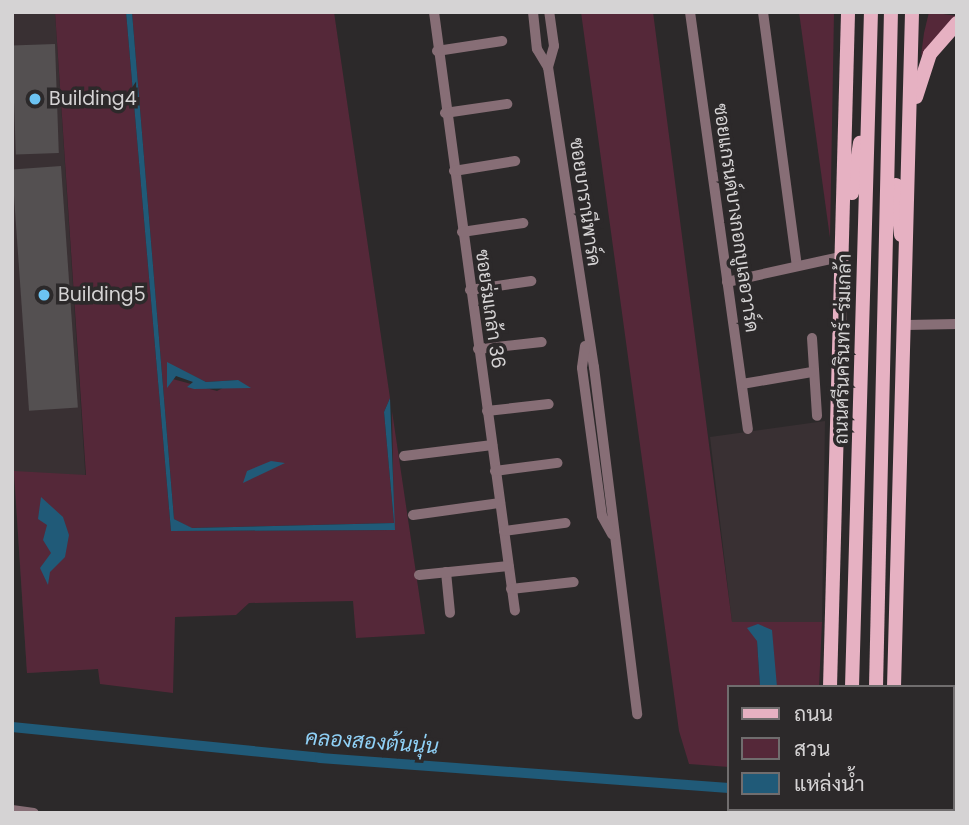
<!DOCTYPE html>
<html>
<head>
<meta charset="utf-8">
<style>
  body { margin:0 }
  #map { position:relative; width:969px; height:825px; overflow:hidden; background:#2c292a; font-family:Poppins,Sarabun,sans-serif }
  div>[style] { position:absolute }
  .built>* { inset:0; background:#393033 }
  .green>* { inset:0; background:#552839 }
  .water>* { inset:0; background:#205a78 }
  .canal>* { height:10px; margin:-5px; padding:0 5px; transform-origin:5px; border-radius:5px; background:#205a78 }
  .building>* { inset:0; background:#545051; transform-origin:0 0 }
  .minor>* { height:10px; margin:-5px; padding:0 5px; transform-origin:5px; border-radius:5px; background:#876e76 }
  .major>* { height:14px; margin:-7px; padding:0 7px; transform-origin:7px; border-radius:7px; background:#e6b1c2 }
  .dots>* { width:19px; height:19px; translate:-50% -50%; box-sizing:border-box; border:4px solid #2c292a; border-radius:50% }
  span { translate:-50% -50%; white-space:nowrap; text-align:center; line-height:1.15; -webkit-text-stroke:7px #2c292a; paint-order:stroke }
  .poi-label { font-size:19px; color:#d5d3d4 }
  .left { translate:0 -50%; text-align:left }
  .street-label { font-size:19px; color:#d5d3d4 }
  .water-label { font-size:21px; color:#90d1f7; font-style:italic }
  .frame { position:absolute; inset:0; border:14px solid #d5d3d4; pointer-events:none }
  .legend { position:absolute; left:727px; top:685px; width:228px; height:126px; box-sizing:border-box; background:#2c292a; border:2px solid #706d6e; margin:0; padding:9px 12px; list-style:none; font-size:21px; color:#d5d3d4 }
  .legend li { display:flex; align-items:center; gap:14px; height:35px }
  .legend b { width:35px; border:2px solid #706d6e }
</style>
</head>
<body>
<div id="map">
  <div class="built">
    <div style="clip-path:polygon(12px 12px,55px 12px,98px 669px,27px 673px,12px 447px)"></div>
    <div style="clip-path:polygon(825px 421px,822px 622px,732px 622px,710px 437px)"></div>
  </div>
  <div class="green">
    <div style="clip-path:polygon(55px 12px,126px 12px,171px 531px,394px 530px,392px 411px,425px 634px,356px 638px,353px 601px,249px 603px,236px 615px,175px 617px,173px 693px,100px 684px,98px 669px,27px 673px,14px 471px,86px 475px)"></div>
    <div style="clip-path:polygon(evenodd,132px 12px,334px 12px,390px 398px,384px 412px,394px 523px,191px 528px,174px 519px,132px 12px,167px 363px,206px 382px,238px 380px,217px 391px,169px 378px,167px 363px)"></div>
    <div style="clip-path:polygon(581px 12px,653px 12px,732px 622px,822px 622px,819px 687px,777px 687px,757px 641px,760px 687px,729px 687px,729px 767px,689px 764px,679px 731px)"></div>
    <div style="clip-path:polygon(799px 12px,834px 12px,830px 238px)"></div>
    <div style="clip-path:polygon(929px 12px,957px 16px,921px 56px,924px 33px)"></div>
  </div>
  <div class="water">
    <div style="clip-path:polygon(126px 12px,132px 12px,174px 519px,192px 528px,394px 523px,384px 412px,390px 398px,395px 530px,171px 531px)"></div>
    <div style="clip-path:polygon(167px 362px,206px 382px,238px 380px,251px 388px,194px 389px,187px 387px,193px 382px,176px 376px,167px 388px)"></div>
    <div style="clip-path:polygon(271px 461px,285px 463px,243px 483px,247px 471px)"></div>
    <div style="clip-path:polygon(41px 497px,63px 517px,69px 535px,65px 557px,50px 572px,48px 585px,40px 568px,51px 553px,43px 540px,47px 525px,38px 519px)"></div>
    <div style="clip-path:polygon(758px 624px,772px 630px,777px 687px,760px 687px,757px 641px,747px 628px)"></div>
  </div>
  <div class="canal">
    <div style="left:12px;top:727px;width:310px;rotate:5.7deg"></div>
    <div style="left:320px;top:758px;width:410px;rotate:4.2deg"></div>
    <div style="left:948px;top:809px;width:9px;rotate:6deg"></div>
  </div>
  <div class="building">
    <div style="left:55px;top:44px;width:109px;height:43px;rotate:88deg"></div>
    <div style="left:61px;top:166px;width:242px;height:49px;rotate:86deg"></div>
  </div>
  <div class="minor">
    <div style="left:434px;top:12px;width:604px;rotate:82.3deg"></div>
    <div style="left:533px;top:12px;width:37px;rotate:84deg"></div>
    <div style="left:537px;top:49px;width:21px;rotate:59deg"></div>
    <div style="left:548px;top:67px;width:304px;rotate:81.3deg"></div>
    <div style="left:594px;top:367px;width:350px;rotate:82.9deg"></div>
    <div style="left:690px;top:12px;width:421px;rotate:82.1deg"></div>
    <div style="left:763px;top:12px;width:256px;rotate:82.4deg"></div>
    <div style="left:437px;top:51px;width:66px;rotate:-8.7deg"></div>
    <div style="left:548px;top:67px;width:22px;rotate:-74deg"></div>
    <div style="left:554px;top:46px;width:34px;rotate:-98deg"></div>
    <div style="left:445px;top:113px;width:63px;rotate:-8.3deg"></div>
    <div style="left:454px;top:171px;width:62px;rotate:-9.3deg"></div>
    <div style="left:462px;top:232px;width:62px;rotate:-8.4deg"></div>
    <div style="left:727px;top:282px;width:120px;rotate:-12.5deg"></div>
    <div style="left:470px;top:290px;width:62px;rotate:-8.4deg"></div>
    <div style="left:907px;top:325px;width:50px;rotate:-1.1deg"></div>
    <div style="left:812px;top:338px;width:78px;rotate:86.3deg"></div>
    <div style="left:585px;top:346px;width:22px;rotate:98deg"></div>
    <div style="left:582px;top:368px;width:149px;rotate:82.3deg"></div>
    <div style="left:602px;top:516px;width:21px;rotate:61deg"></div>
    <div style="left:478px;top:349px;width:64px;rotate:-6.2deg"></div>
    <div style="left:742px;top:384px;width:71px;rotate:-9.7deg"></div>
    <div style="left:487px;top:411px;width:62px;rotate:-6.4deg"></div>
    <div style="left:404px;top:456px;width:89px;rotate:-7.1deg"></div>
    <div style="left:495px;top:471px;width:63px;rotate:-7.4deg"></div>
    <div style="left:413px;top:515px;width:88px;rotate:-7.9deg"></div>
    <div style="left:504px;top:531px;width:62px;rotate:-7.5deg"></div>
    <div style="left:446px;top:572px;width:41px;rotate:84.4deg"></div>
    <div style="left:419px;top:575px;width:90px;rotate:-5.7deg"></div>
    <div style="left:511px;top:589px;width:63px;rotate:-6.3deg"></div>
    <div style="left:12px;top:810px;width:22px;rotate:8deg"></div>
  </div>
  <div class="major">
    <div style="left:916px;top:97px;width:45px;rotate:-72deg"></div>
    <div style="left:930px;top:54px;width:41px;rotate:-48.9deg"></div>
    <div style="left:896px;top:185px;width:50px;rotate:84.3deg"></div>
    <div style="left:852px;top:193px;width:51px;rotate:-80.9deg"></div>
    <div style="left:830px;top:687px;width:675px;rotate:-88.47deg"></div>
    <div style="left:852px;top:687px;width:675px;rotate:-88.39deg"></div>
    <div style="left:876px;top:687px;width:675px;rotate:-88.73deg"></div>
    <div style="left:894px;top:687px;width:675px;rotate:-88.47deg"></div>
    <div style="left:825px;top:813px;width:4px;rotate:-90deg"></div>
    <div style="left:848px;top:813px;width:4px;rotate:-90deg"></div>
    <div style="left:872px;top:813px;width:4px;rotate:-90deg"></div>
    <div style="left:890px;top:813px;width:4px;rotate:-90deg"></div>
  </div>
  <div class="dots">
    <div style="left:35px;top:99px;background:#6cc3f2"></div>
    <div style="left:44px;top:295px;background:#6cc3f2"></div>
  </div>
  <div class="poi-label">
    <span class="left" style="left:49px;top:99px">Building4</span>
    <span class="left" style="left:58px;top:295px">Building5</span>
  </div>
  <div class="street-label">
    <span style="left:585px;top:202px;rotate:82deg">ซอยบารานีพาร์ค</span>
    <span style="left:736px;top:218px;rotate:82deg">ซอยแกรนด์บางกอกบูเลอวาร์ด</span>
    <span style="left:490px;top:309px;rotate:82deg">ซอยร่มเกล้า 36</span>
    <span style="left:843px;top:349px;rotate:-89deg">ถนนศรีนครินทร์-ร่มเกล้า</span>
  </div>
  <div class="water-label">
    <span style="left:372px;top:742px;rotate:4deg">คลองสองต้นนุ่น</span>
  </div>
  <div class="frame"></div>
  <ul class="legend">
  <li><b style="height:9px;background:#e6b1c2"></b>ถนน</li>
  <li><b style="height:19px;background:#552839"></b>สวน</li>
  <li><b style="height:19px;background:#205a78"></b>แหล่งน้ำ</li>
  </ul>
</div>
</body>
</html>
